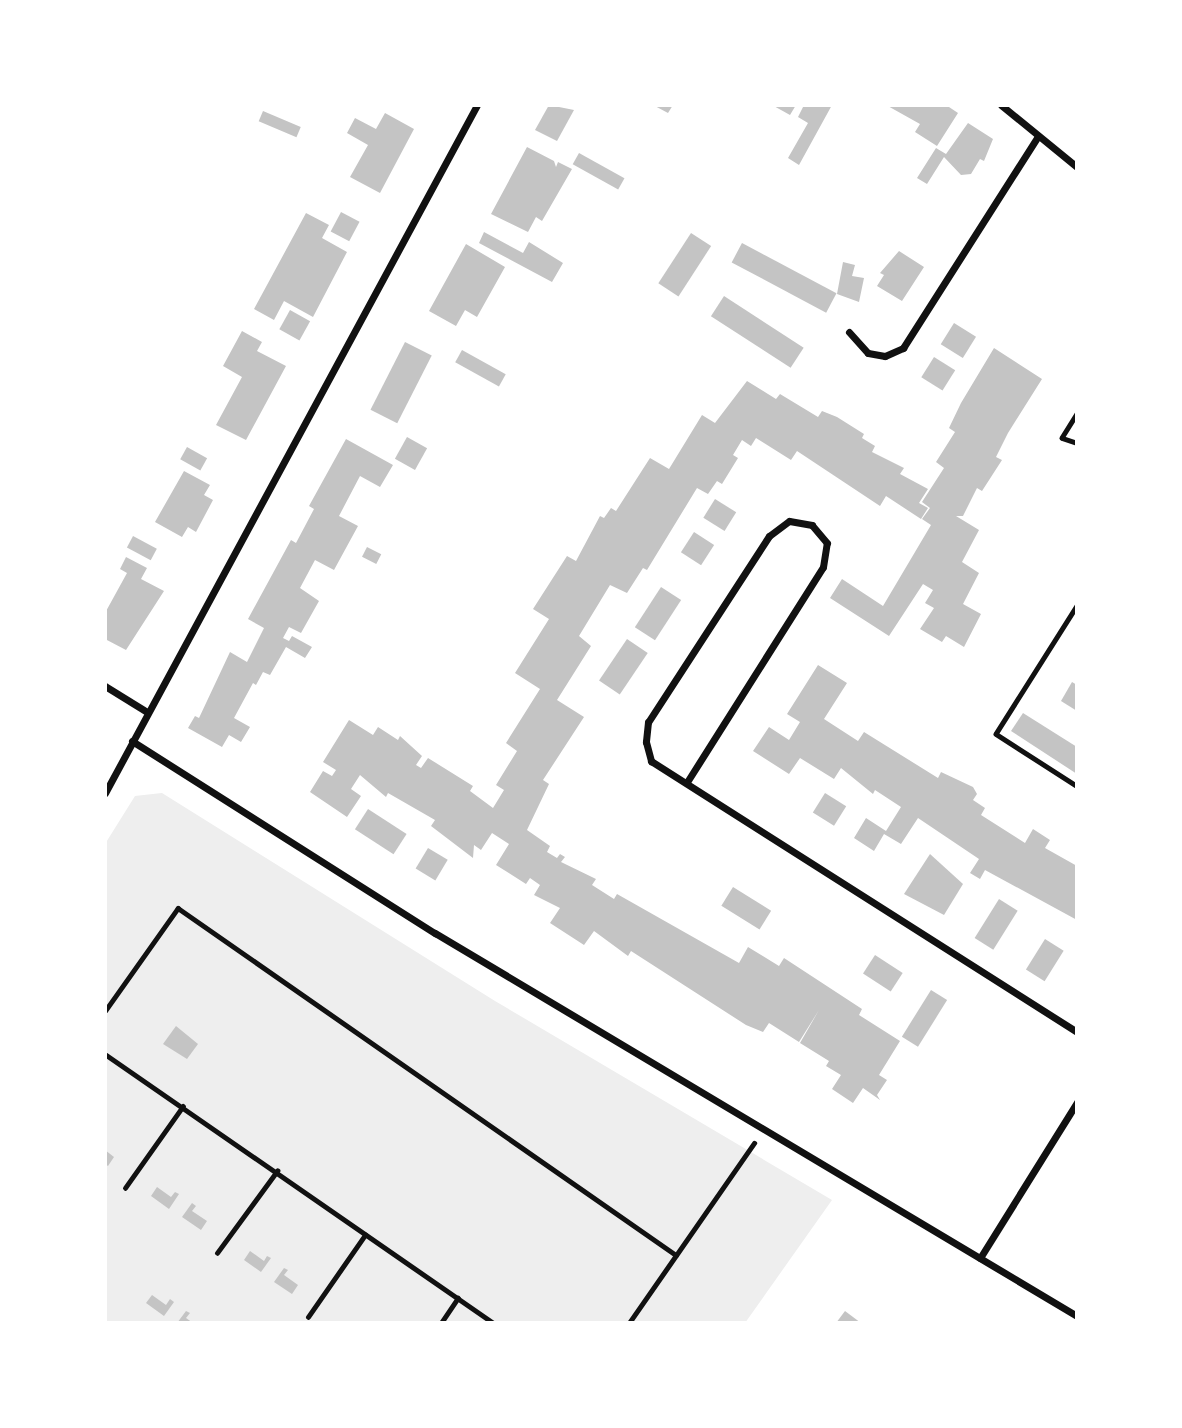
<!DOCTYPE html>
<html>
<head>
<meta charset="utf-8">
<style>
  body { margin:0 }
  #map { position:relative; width:1182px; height:1428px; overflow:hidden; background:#fff; font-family:Raleway,sans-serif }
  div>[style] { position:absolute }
  .green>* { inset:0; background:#eee }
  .building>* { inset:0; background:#c4c4c4; transform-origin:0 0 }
  .path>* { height:4.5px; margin:-2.25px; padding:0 2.25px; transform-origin:2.25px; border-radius:2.25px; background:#111 }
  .minor>* { height:7px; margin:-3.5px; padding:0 3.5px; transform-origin:3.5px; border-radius:3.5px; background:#111 }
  span { translate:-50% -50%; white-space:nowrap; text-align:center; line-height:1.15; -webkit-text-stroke:5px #fff; paint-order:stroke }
  .frame { position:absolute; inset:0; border:107px solid #fff; pointer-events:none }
</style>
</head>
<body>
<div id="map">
  <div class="green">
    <div style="clip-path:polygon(162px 793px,495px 1001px,832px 1200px,745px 1323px,105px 1323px,105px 844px,135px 796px)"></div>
  </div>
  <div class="building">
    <div style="clip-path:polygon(549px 105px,574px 110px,557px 141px,535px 130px)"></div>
    <div style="clip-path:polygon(653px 105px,673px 105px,668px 113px)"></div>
    <div style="clip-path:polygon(772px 105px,796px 105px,790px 115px)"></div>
    <div style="clip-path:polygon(804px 105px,832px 105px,799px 165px,788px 158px,808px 123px,798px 117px)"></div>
    <div style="clip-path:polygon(886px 105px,946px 105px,958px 113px,937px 146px,915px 132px,920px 124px)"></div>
    <div style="left:263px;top:111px;width:41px;height:11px;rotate:23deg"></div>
    <div style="clip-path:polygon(385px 113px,414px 129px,380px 193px,350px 177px,368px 145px,347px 133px,355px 118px,376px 129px)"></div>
    <div style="clip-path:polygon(968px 123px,993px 139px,984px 161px,980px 159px,971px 174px,961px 175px,944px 157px,927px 184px,917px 178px,936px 148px,946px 154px)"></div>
    <div style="clip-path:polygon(527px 147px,554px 161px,556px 167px,558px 162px,572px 169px,542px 221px,536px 217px,528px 232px,491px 214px)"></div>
    <div style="left:579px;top:153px;width:52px;height:13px;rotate:29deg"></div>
    <div style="left:341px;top:212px;width:21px;height:22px;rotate:28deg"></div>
    <div style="clip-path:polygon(306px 213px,329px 225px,322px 238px,347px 252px,313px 317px,284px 301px,274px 320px,254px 309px)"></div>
    <div style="clip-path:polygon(484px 232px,523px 253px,529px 242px,563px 263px,552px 282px,479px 243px)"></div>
    <div style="left:691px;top:233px;width:24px;height:60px;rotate:33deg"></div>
    <div style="left:742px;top:243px;width:107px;height:22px;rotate:28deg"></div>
    <div style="clip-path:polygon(466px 244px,505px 267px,477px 317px,465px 310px,456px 326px,429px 311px)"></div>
    <div style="clip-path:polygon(899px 251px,924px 267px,902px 301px,877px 286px,884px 275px,880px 273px)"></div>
    <div style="clip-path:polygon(843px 262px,855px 265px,852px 276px,864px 278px,859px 302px,837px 294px)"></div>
    <div style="left:724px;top:296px;width:95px;height:24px;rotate:33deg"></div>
    <div style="left:290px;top:310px;width:23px;height:22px;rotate:29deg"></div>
    <div style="left:954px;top:323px;width:26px;height:25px;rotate:32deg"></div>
    <div style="clip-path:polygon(242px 331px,262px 342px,257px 351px,286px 366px,246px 440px,216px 425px,242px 377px,223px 366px)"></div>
    <div style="left:405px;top:342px;width:30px;height:76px;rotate:27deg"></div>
    <div style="clip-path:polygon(994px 348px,1042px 379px,1008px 433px,996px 457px,1002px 460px,982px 491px,977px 488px,963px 516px,956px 516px,979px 530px,962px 562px,979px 573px,963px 604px,981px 614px,964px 647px,946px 636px,942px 642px,920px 629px,934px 608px,925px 603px,933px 590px,923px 584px,889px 636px,830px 598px,842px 579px,883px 606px,931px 525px,922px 519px,930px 508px,922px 502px,944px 468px,936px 462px,955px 432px,949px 428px,961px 403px)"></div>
    <div style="left:462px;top:350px;width:50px;height:14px;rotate:29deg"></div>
    <div style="left:934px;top:357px;width:25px;height:24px;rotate:32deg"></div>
    <div style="clip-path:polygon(747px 381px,776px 399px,780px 394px,818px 417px,822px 411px,837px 417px,864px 434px,862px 438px,875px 446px,872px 452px,904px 468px,900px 474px,928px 489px,919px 503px,928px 508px,921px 519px,886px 496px,880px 506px,797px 451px,791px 460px,756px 438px,751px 446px,742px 440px,733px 455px,738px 458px,722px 484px,717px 481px,708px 494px,697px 488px,647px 570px,643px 568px,627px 593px,610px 585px,579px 636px,591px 646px,557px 700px,584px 717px,543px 780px,549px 784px,527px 830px,550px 846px,547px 852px,557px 858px,560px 854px,565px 857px,561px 862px,596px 879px,592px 885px,614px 899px,617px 894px,739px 963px,748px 947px,779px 966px,784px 958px,862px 1009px,859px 1015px,900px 1041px,879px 1075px,887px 1080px,877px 1095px,880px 1100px,863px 1088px,853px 1103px,832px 1089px,841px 1075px,826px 1066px,829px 1061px,800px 1043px,819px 1010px,799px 1042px,769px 1023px,763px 1032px,746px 1025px,631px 951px,628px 956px,594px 931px,584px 945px,550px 923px,560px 908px,534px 895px,540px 885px,530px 878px,526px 884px,496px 865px,509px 844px,492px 833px,481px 850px,474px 845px,473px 858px,431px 826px,435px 820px,388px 793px,386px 797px,360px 775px,351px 789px,361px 796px,347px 817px,310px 792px,323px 771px,332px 776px,336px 770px,323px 762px,349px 720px,373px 735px,378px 727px,398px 740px,400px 736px,422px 756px,416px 765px,421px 768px,428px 758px,473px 786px,470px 791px,493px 808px,504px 790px,496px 785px,517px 751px,506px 743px,540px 689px,515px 673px,549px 619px,533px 609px,567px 556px,576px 561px,600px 516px,604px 518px,611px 508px,616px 511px,650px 458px,669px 469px,702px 415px,715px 423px)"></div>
    <div style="left:407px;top:437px;width:23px;height:25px;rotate:29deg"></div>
    <div style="clip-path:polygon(346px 439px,393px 465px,380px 487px,360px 476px,339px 516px,358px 526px,334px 570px,315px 560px,300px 588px,319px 601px,301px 633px,289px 627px,283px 638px,289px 641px,292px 636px,312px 647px,305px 658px,286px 647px,270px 675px,263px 672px,256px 685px,253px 683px,234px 718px,250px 727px,241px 742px,229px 735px,222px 747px,188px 728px,195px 716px,199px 718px,230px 652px,247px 662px,264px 628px,248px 619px,291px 540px,296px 543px,314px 509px,309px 506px)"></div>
    <div style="left:187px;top:447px;width:23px;height:14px;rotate:29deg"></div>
    <div style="clip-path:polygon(184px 471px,210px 485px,204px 495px,213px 500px,196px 532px,188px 527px,182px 537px,155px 522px)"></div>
    <div style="left:715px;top:499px;width:25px;height:22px;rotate:32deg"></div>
    <div style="left:694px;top:532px;width:24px;height:24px;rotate:33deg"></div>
    <div style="left:133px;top:536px;width:27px;height:13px;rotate:28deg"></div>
    <div style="left:367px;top:547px;width:16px;height:11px;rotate:27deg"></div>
    <div style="clip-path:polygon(126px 557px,147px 568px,141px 579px,164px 591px,126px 650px,105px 639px,105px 613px,127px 573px,120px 569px)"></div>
    <div style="left:661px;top:587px;width:24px;height:48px;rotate:33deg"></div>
    <div style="left:627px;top:639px;width:25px;height:50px;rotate:34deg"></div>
    <div style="clip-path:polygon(818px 665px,847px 683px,824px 719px,858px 741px,864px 732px,938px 778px,941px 772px,973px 787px,977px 794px,973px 800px,985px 808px,981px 815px,1025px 843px,1033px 829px,1050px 840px,1045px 848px,1077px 866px,1077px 920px,985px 870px,980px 879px,970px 873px,979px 859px,918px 818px,901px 844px,884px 834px,874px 851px,854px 838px,866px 818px,886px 831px,901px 807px,875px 790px,873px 794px,841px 768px,834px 779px,800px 758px,789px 774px,753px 751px,769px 727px,789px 740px,800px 722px,787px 714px)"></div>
    <div style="clip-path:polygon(1072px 682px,1077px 685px,1077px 711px,1061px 701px)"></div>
    <div style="clip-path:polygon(1023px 713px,1077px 747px,1077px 774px,1011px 731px)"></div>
    <div style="left:825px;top:793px;width:25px;height:23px;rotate:32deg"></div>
    <div style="left:368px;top:809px;width:46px;height:24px;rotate:33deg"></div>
    <div style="left:428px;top:848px;width:23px;height:24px;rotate:31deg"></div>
    <div style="clip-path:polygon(930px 854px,963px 884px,944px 915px,904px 894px)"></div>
    <div style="left:733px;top:887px;width:45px;height:22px;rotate:32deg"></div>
    <div style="left:999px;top:899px;width:22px;height:46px;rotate:32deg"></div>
    <div style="left:1045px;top:939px;width:22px;height:36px;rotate:32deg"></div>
    <div style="left:875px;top:955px;width:33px;height:22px;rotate:33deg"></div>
    <div style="left:931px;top:990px;width:19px;height:55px;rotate:32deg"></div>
    <div style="clip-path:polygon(176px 1026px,198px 1044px,187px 1059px,163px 1044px)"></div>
    <div style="clip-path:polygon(105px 1150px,114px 1157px,108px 1166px,105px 1164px)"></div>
    <div style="clip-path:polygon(157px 1187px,171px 1197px,175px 1192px,179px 1194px,169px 1209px,151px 1196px)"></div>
    <div style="clip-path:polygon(192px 1203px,196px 1206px,192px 1211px,207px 1221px,201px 1230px,182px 1217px)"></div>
    <div style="clip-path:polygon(250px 1251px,264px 1261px,267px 1256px,271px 1258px,261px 1272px,244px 1260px)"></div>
    <div style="clip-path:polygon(284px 1268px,288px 1270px,284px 1275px,298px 1285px,292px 1294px,274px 1282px)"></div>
    <div style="clip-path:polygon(152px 1295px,166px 1305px,170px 1299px,174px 1302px,164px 1316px,146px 1303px)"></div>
    <div style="clip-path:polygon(186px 1311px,190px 1313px,186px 1318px,193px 1323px,177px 1323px)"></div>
    <div style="clip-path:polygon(845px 1311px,861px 1323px,836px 1323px)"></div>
  </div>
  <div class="path">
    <div style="left:1077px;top:414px;width:28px;rotate:122deg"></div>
    <div style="left:1062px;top:438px;width:16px;rotate:18deg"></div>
    <div style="left:1077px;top:606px;width:151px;rotate:122.3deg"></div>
    <div style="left:996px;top:734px;width:96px;rotate:32.7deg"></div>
    <div style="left:105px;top:1011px;width:126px;rotate:-54.7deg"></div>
    <div style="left:178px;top:908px;width:607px;rotate:34.87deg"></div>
    <div style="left:105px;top:1054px;width:473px;rotate:34.7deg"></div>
    <div style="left:125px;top:1188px;width:100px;rotate:-54.7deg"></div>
    <div style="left:217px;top:1253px;width:102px;rotate:-53.8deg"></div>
    <div style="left:308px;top:1317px;width:100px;rotate:-55.2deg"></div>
    <div style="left:441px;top:1323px;width:30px;rotate:-56deg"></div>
    <div style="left:629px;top:1323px;width:219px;rotate:-55.2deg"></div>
  </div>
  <div class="minor">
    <div style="left:1001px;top:105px;width:98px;rotate:39.2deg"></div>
    <div style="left:849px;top:332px;width:28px;rotate:48deg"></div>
    <div style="left:868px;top:353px;width:17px;rotate:10deg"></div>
    <div style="left:885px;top:356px;width:20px;rotate:-24deg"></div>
    <div style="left:903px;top:348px;width:251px;rotate:-57.5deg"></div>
    <div style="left:105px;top:686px;width:49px;rotate:31.8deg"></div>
    <div style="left:132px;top:741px;width:359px;rotate:32.4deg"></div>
    <div style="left:435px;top:933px;width:748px;rotate:30.82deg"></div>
    <div style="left:687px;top:782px;width:254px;rotate:-57.7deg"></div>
    <div style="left:823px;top:567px;width:24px;rotate:-81deg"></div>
    <div style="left:827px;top:543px;width:23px;rotate:-130deg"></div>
    <div style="left:812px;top:525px;width:23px;rotate:-170deg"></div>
    <div style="left:789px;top:521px;width:25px;rotate:143deg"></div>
    <div style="left:769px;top:536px;width:222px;rotate:123deg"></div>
    <div style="left:648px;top:722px;width:20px;rotate:96deg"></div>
    <div style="left:646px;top:742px;width:20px;rotate:75deg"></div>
    <div style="left:651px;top:761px;width:505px;rotate:32.46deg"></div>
    <div style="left:105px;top:793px;width:782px;rotate:-61.6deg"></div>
    <div style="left:980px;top:1258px;width:184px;rotate:-58.1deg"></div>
  </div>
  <div class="frame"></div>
</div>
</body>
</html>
